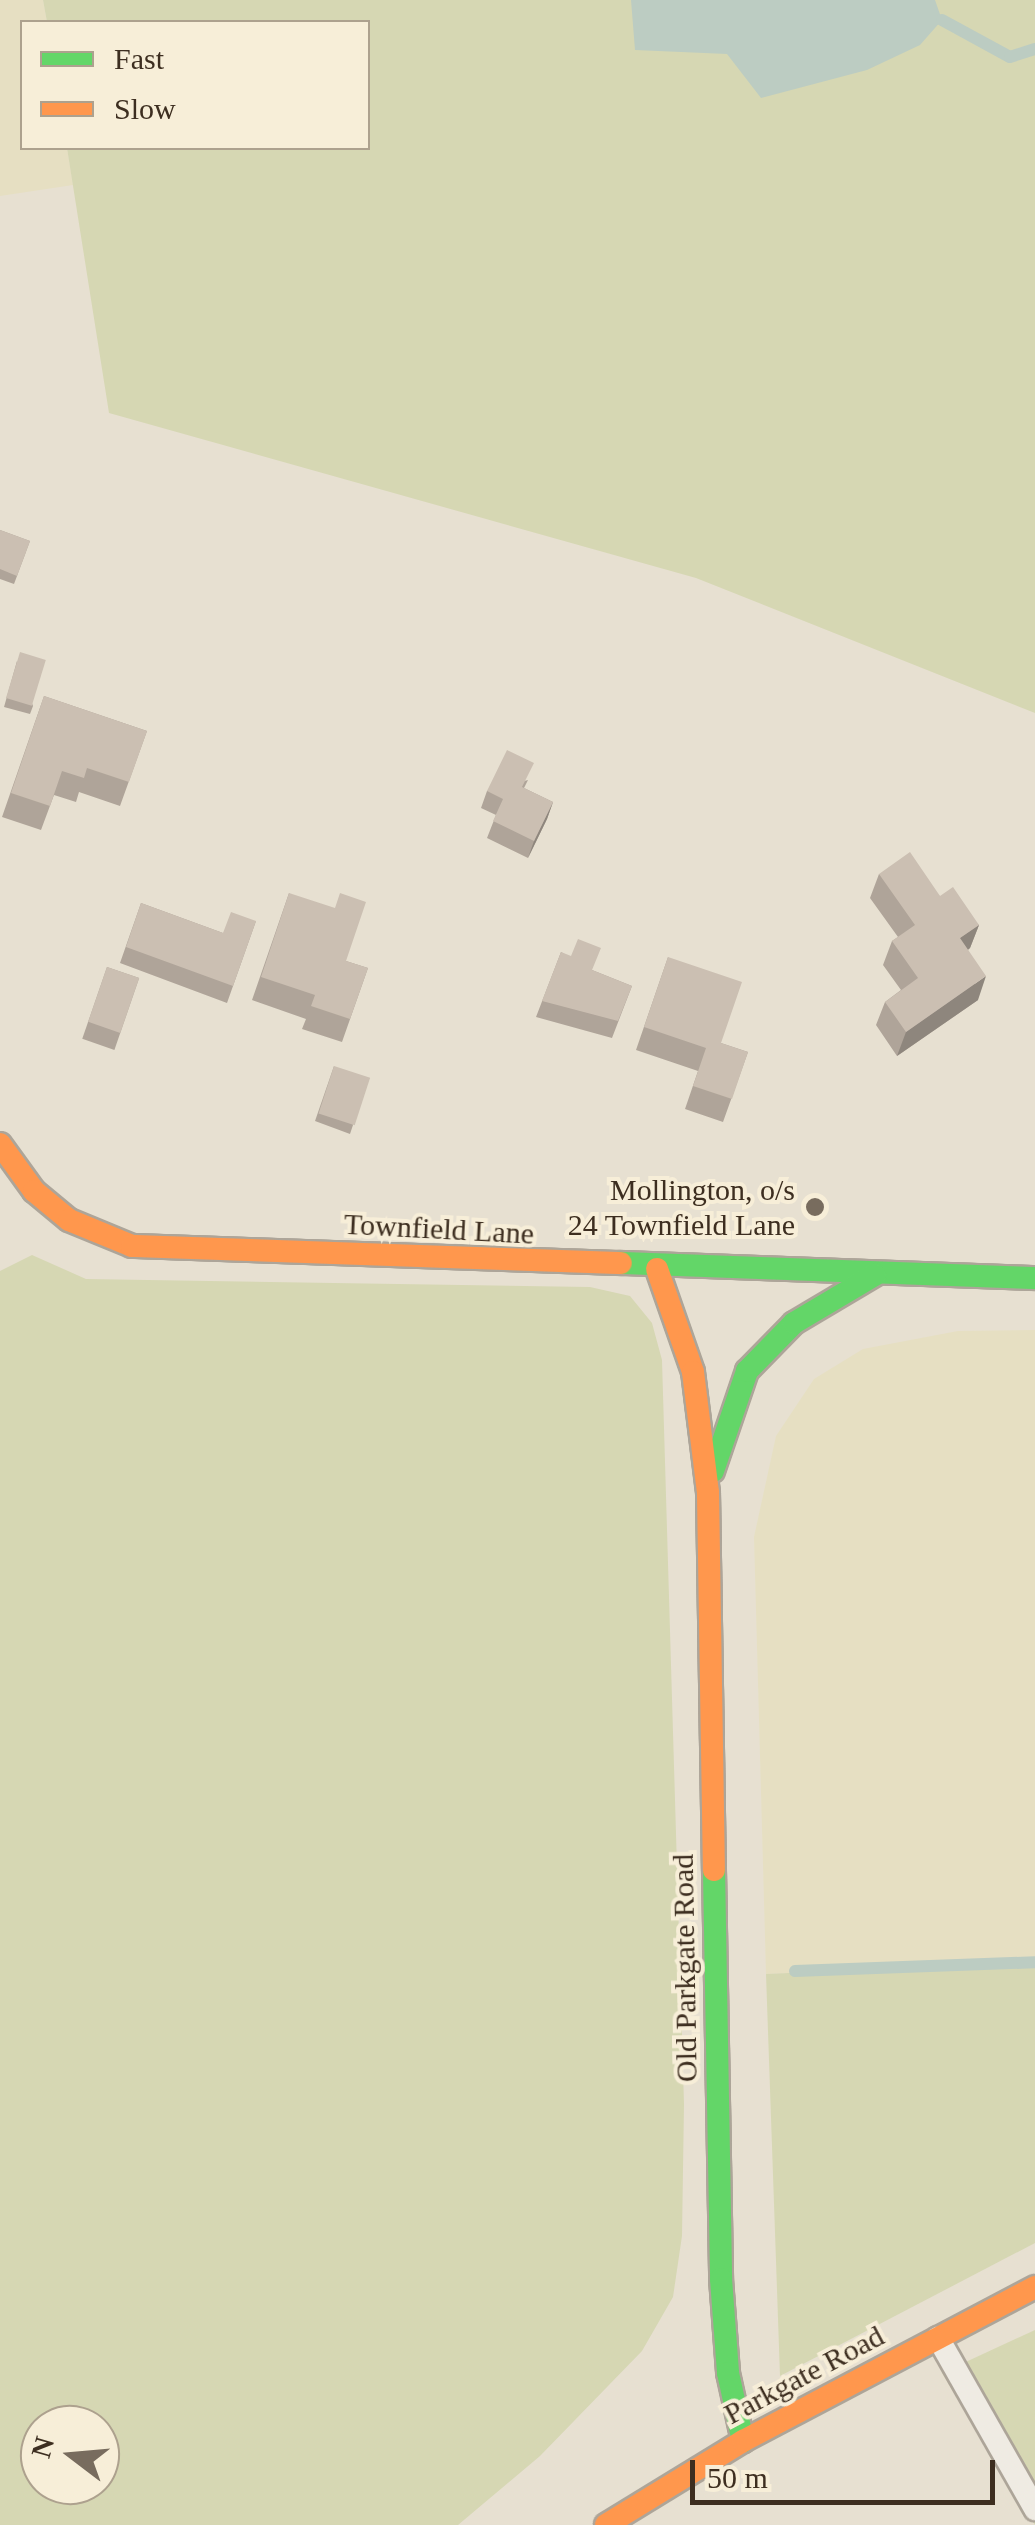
<!DOCTYPE html>
<html>
<head>
<meta charset="utf-8">
<style>
  body { margin:0 }
  #map { position:relative; width:1035px; height:2525px; overflow:hidden; background:#e7e0d1; font-family:"Times New Roman",serif }
  div>[style] { position:absolute }
  .farmland>* { inset:0; background:#e6dfc2 }
  .green>* { inset:0; background:#d6d7b3 }
  .water>* { inset:0; background:#bcccc2 }
  .stream>* { height:12px; margin:-6px; padding:0 6px; transform-origin:6px; border-radius:6px; background:#bcccc2 }
  .roads { filter:drop-shadow(2px 0 #ada599) drop-shadow(-2px 0 #ada599) drop-shadow(0 2px #ada599) drop-shadow(0 -2px #ada599) }
  .lane>* { height:22px; margin:-11px; padding:0 11px; transform-origin:11px; border-radius:11px; background:#efebe3 }
  .fast>* { height:22px; margin:-11px; padding:0 11px; transform-origin:11px; border-radius:11px; background:#63d668 }
  .slow>* { height:22px; margin:-11px; padding:0 11px; transform-origin:11px; border-radius:11px; background:#ff974d }
  .wall>* { inset:0; background:#afa499; transform-origin:0 0 }
  .shaded-wall>* { inset:0; background:#8e867d }
  .building>* { inset:0; background:#cbbfb2; transform-origin:0 0 }
  .dots>* { width:28px; height:28px; translate:-50% -50%; box-sizing:border-box; border:5px solid #f7eed8; border-radius:50% }
  span { translate:-50% -50%; white-space:nowrap; text-align:center; line-height:1.15; -webkit-text-stroke:8px #f7eed8; paint-order:stroke }
  .poi-label { font-size:30px; color:#3d2e20 }
  .right { translate:-100% -50%; text-align:right }
  .street-label { font-size:30px; color:#3d2e20 }
  .legend { position:absolute; left:20px; top:20px; width:350px; height:130px; box-sizing:border-box; background:#f7eed8; border:2px solid #ada18e; margin:0; padding:12px 18px; list-style:none; font-size:30px; color:#3d2e20 }
  .legend li { display:flex; align-items:center; gap:20px; height:50px }
  .legend b { width:50px; border:2px solid #ada18e }
  .north { position:absolute; left:20px; top:2405px; width:100px; height:100px; box-sizing:border-box; background:#f7eed8; border:2px solid #ada18e; border-radius:50%; rotate:286deg; font-size:28px; font-weight:700; line-height:40px; text-align:center; color:#3d2e20 }
  .north::after { content:''; display:block; margin:auto; width:35px; height:45px; background:#786c5e; clip-path:polygon(50% 0,100% 100%,50% 72%,0 100%) }
  .scale { position:absolute; left:690px; top:2460px; width:305px; height:45px; box-sizing:border-box; border:5px solid #3d2e20; border-top:0; padding-left:12px; font-size:30px; line-height:35px; white-space:nowrap; color:#3d2e20; -webkit-text-stroke:8px #f7eed8; paint-order:stroke }
</style>
</head>
<body>
<div id="map">
  <div class="farmland">
    <div style="clip-path:polygon(0 0,43px 0,47px 22px,22px 22px,22px 148px,67px 148px,73px 185px,0 196px)"></div>
    <div style="clip-path:polygon(1035px 1330px,1035px 1962px,766px 1974px,754px 1537px,776px 1436px,814px 1379px,863px 1349px,958px 1331px)"></div>
  </div>
  <div class="green">
    <div style="clip-path:polygon(43px 0,1035px 0,1035px 713px,696px 578px,109px 413px,67px 148px,368px 148px,368px 22px,47px 22px)"></div>
    <div style="clip-path:polygon(evenodd,32px 1255px,86px 1279px,590px 1287px,630px 1296px,652px 1323px,662px 1360px,684px 2104px,682px 2236px,673px 2297px,642px 2351px,540px 2456px,458px 2525px,0 2525px,0 1271px,32px 1255px,40px 2425px,100px 2425px,100px 2485px,40px 2485px,40px 2425px)"></div>
    <div style="clip-path:polygon(1035px 1962px,1035px 2243px,780px 2376px,766px 1974px)"></div>
    <div style="clip-path:polygon(1035px 2330px,1035px 2525px,942px 2373px)"></div>
  </div>
  <div class="water">
    <div style="clip-path:polygon(631px 0,935px 0,942px 20px,920px 45px,867px 70px,761px 98px,727px 54px,635px 50px)"></div>
  </div>
  <div class="stream">
    <div style="left:942px;top:20px;width:77px;rotate:28.6deg"></div>
    <div style="left:1010px;top:57px;width:26px;rotate:-18deg"></div>
    <div style="left:795px;top:1971px;width:240px;rotate:-2.1deg"></div>
  </div>
  <div class="roads">
    <div class="lane">
      <div style="left:938px;top:2338px;width:197px;rotate:60.4deg"></div>
    </div>
    <div class="fast">
      <div style="left:621px;top:1263px;width:414px;rotate:2.1deg"></div>
      <div style="left:713px;top:1471px;width:106px;rotate:-71.2deg"></div>
      <div style="left:747px;top:1371px;width:67px;rotate:-45.6deg"></div>
      <div style="left:794px;top:1323px;width:94px;rotate:-30.7deg"></div>
      <div style="left:714px;top:1870px;width:409px;rotate:89deg"></div>
      <div style="left:721px;top:2279px;width:94px;rotate:85.7deg"></div>
      <div style="left:728px;top:2373px;width:70px;rotate:77.6deg"></div>
    </div>
    <div class="slow">
      <div style="left:0;top:1144px;width:58px;rotate:54.1deg"></div>
      <div style="left:34px;top:1191px;width:45px;rotate:39.6deg"></div>
      <div style="left:69px;top:1220px;width:68px;rotate:22.4deg"></div>
      <div style="left:132px;top:1246px;width:489px;rotate:2deg"></div>
      <div style="left:657px;top:1269px;width:109px;rotate:70.7deg"></div>
      <div style="left:693px;top:1372px;width:122px;rotate:82.9deg"></div>
      <div style="left:708px;top:1493px;width:377px;rotate:89.1deg"></div>
      <div style="left:606px;top:2525px;width:161px;rotate:-31.5deg"></div>
      <div style="left:743px;top:2441px;width:330px;rotate:-27.8deg"></div>
    </div>
  </div>
  <div class="wall">
    <div style="clip-path:polygon(0 530px,30px 541px,14px 584px,0 579px)"></div>
    <div style="clip-path:polygon(17px 661px,33px 706px,30px 714px,4px 707px)"></div>
    <div style="clip-path:polygon(44px 696px,147px 731px,120px 806px,79px 792px,76px 802px,54px 795px,41px 830px,2px 817px)"></div>
    <div style="clip-path:polygon(528px 780px,524px 788px,553px 802px,547px 819px,528px 858px,487px 838px,496px 815px,481px 808px,487px 791px)"></div>
    <div style="clip-path:polygon(879px 874px,940px 896px,979px 925px,970px 948px,968px 950px,978px 1000px,897px 1056px,876px 1025px,885px 1002px,901px 990px,883px 965px,892px 941px,898px 937px,870px 898px)"></div>
    <div style="clip-path:polygon(289px 893px,346px 961px,368px 968px,342px 1042px,302px 1029px,306px 1019px,252px 1000px)"></div>
    <div style="clip-path:polygon(141px 903px,223px 933px,256px 921px,227px 1003px,120px 963px)"></div>
    <div style="clip-path:polygon(561px 952px,592px 970px,632px 986px,612px 1038px,536px 1017px)"></div>
    <div style="clip-path:polygon(668px 957px,721px 1043px,748px 1052px,723px 1122px,685px 1109px,698px 1071px,636px 1050px)"></div>
    <div style="left:107px;top:967px;width:34px;height:76px;rotate:19deg"></div>
    <div style="clip-path:polygon(334px 1066px,353px 1125px,350px 1134px,315px 1121px)"></div>
  </div>
  <div class="shaded-wall">
    <div style="clip-path:polygon(553px 802px,547px 819px,528px 858px,534px 841px)"></div>
    <div style="clip-path:polygon(979px 925px,970px 948px,951px 962px,960px 938px)"></div>
    <div style="clip-path:polygon(986px 976px,978px 1000px,897px 1056px,906px 1032px)"></div>
  </div>
  <div class="building">
    <div style="clip-path:polygon(0 530px,30px 541px,17px 576px,0 569px)"></div>
    <div style="left:20px;top:652px;width:27px;height:48px;rotate:17deg"></div>
    <div style="clip-path:polygon(44px 696px,147px 731px,129px 782px,87px 768px,84px 778px,62px 771px,50px 806px,11px 793px)"></div>
    <div style="clip-path:polygon(507px 750px,534px 763px,522px 787px,553px 802px,534px 841px,493px 821px,503px 799px,487px 791px)"></div>
    <div style="clip-path:polygon(910px 852px,940px 896px,953px 887px,979px 925px,960px 938px,986px 976px,906px 1032px,885px 1002px,918px 978px,892px 941px,915px 925px,879px 874px)"></div>
    <div style="clip-path:polygon(289px 893px,335px 908px,340px 893px,366px 902px,346px 961px,368px 968px,350px 1019px,311px 1006px,315px 995px,261px 977px)"></div>
    <div style="clip-path:polygon(141px 903px,223px 933px,231px 912px,256px 921px,233px 986px,126px 947px)"></div>
    <div style="clip-path:polygon(578px 939px,601px 948px,592px 970px,632px 986px,618px 1021px,542px 1001px,561px 952px,571px 956px)"></div>
    <div style="clip-path:polygon(668px 957px,742px 982px,721px 1043px,748px 1052px,732px 1099px,693px 1086px,706px 1048px,644px 1027px)"></div>
    <div style="left:107px;top:967px;width:34px;height:58px;rotate:19deg"></div>
    <div style="left:334px;top:1066px;width:38px;height:50px;rotate:18deg"></div>
  </div>
  <div class="dots">
    <div style="left:815px;top:1207px;background:#786c5e"></div>
  </div>
  <div class="poi-label">
    <span class="right" style="left:795px;top:1207px">Mollington, o/s<br>24 Townfield Lane</span>
  </div>
  <div class="street-label">
    <span style="left:439px;top:1229px;rotate:3deg">Townfield Lane</span>
    <span style="left:685px;top:1968px;rotate:-91deg">Old Parkgate Road</span>
    <span style="left:804px;top:2375px;rotate:-28deg">Parkgate Road</span>
  </div>
  <ul class="legend">
  <li><b style="height:12px;background:#63d668"></b>Fast</li>
  <li><b style="height:12px;background:#ff974d"></b>Slow</li>
  </ul>
  <div class="north">N</div>
  <div class="scale">50 m</div>
</div>
</body>
</html>
